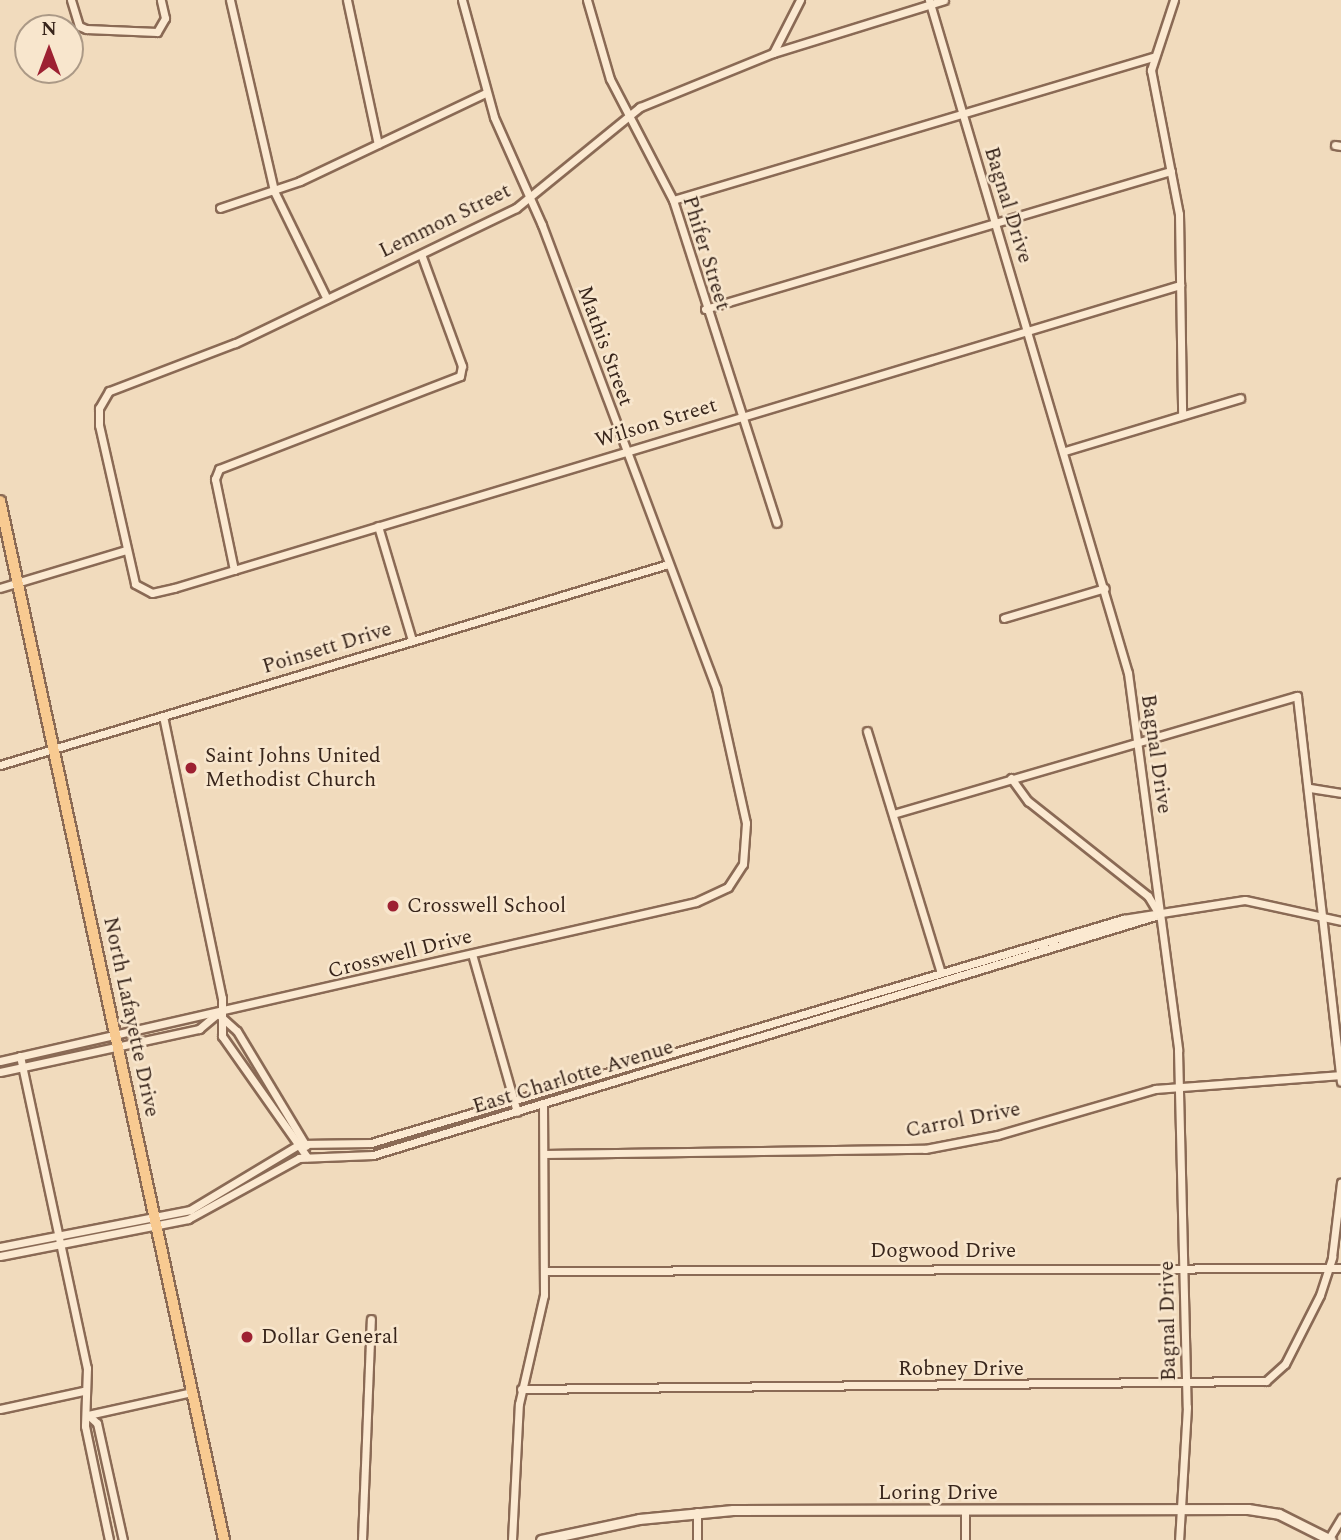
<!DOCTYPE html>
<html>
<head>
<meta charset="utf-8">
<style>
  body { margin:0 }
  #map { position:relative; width:1341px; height:1540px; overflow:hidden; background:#f1dbbd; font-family:Spectral,serif }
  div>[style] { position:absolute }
  .roads { filter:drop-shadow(2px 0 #8a6a55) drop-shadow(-2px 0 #8a6a55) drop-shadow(0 2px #8a6a55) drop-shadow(0 -2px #8a6a55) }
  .minor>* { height:7px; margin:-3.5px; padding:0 3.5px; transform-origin:3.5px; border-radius:3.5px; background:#fbe9d1 }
  .tertiary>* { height:9px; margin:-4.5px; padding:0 4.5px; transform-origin:4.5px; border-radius:4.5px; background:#fbe9d1 }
  .primary>* { height:10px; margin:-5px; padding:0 5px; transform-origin:5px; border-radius:5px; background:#f8ca91 }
  .dots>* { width:19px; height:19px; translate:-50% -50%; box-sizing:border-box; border:4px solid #f8e6cd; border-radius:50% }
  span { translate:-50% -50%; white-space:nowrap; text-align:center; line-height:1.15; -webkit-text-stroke:5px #f8e6cd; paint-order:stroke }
  .street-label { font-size:21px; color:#38251b }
  .poi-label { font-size:21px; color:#38251b }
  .left { translate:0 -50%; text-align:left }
  .north { position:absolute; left:14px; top:14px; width:70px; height:70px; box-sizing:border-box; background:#f8e6cd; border:2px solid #ab9986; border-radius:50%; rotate:0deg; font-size:19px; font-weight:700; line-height:28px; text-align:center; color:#38251b }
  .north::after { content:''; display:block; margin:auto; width:24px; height:32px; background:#9d2132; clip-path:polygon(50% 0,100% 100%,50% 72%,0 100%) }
</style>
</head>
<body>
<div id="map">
  <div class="roads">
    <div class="minor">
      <div style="left:71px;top:0;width:27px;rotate:73deg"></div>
      <div style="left:79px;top:26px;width:8px;rotate:23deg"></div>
      <div style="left:86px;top:29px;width:71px;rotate:2.4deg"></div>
      <div style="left:157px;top:32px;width:16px;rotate:-60deg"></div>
      <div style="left:165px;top:18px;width:18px;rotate:-103deg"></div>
      <div style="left:230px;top:0;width:196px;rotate:77deg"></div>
      <div style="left:274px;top:191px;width:120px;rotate:63.9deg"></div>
      <div style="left:347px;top:0;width:147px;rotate:77.9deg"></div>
      <div style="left:587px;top:0;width:82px;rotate:73.8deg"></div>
      <div style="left:610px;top:79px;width:136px;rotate:62.5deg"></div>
      <div style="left:673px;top:200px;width:339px;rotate:72.2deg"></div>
      <div style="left:800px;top:0;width:59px;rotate:117deg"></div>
      <div style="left:773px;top:53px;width:144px;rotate:157.9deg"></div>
      <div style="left:640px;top:107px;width:160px;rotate:140.8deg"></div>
      <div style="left:516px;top:208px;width:312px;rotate:154.3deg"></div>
      <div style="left:235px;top:343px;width:135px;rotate:159.1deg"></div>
      <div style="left:109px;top:391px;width:20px;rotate:120deg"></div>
      <div style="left:99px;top:408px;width:17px;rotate:90deg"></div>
      <div style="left:99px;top:425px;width:163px;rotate:77.2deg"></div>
      <div style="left:135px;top:584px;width:19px;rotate:28deg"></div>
      <div style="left:152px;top:593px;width:23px;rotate:-13deg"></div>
      <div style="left:174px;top:588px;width:1051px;rotate:-16.76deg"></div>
      <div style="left:929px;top:0;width:702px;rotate:73.53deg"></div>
      <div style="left:1128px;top:673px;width:380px;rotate:82.4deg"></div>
      <div style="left:1178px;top:1050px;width:357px;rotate:88.6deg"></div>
      <div style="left:1187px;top:1407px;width:133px;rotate:93.4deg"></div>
      <div style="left:1174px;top:0;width:74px;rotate:108.2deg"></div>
      <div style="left:1151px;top:70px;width:147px;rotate:79deg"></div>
      <div style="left:1179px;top:214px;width:201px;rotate:89.1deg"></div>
      <div style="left:773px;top:53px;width:179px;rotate:-17.2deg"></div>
      <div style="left:1335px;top:145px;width:6px;rotate:9deg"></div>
      <div style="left:673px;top:200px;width:501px;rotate:-16.59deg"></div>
      <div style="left:220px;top:208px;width:84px;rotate:-18.6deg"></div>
      <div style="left:300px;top:181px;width:205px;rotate:-25.4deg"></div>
      <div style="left:705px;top:309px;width:486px;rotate:-16.5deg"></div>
      <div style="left:1065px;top:451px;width:183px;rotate:-16.8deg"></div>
      <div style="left:378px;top:526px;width:119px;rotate:73.4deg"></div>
      <div style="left:234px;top:570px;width:93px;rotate:-101.8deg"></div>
      <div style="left:215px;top:479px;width:11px;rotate:-68deg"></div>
      <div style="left:219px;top:469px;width:258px;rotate:-21.1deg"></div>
      <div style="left:460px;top:376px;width:10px;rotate:-79deg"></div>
      <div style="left:462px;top:366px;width:119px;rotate:-110.1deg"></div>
      <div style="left:0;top:588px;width:132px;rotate:-16.8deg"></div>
      <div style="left:1004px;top:618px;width:105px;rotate:-16.5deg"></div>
      <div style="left:163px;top:716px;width:288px;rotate:78.2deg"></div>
      <div style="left:222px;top:998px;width:38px;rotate:90deg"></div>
      <div style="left:222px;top:1036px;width:148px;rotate:54.9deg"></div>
      <div style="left:867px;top:731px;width:253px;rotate:73deg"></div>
      <div style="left:0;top:765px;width:694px;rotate:-16.74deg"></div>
      <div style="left:1011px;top:778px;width:29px;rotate:54deg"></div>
      <div style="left:1028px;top:801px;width:153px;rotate:38.4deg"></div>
      <div style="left:1148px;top:896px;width:17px;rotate:59deg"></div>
      <div style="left:1310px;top:788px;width:31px;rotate:9deg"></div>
      <div style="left:893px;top:814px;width:421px;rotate:-16.3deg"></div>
      <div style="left:1297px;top:696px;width:388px;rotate:83.5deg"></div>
      <div style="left:472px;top:954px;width:164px;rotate:74.1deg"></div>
      <div style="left:218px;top:1014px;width:25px;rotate:42deg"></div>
      <div style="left:237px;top:1031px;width:134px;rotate:59deg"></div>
      <div style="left:20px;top:1056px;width:319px;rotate:77.9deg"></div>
      <div style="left:87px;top:1368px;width:58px;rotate:92deg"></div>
      <div style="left:85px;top:1426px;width:116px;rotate:78.1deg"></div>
      <div style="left:0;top:1061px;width:714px;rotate:-12.87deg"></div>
      <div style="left:696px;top:902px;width:35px;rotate:-25deg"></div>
      <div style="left:728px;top:887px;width:27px;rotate:-57deg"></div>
      <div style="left:743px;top:864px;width:41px;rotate:-85.8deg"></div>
      <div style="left:746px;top:823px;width:138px;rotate:-102.5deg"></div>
      <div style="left:716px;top:688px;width:495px;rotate:-110.6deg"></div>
      <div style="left:542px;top:225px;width:118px;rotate:-114deg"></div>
      <div style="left:494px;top:117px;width:121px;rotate:-105.3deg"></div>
      <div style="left:0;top:1072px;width:204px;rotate:-12.2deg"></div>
      <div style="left:199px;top:1029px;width:23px;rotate:-40deg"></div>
      <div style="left:544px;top:1154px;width:381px;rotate:-0.8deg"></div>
      <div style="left:925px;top:1149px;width:74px;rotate:-10.9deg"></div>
      <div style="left:998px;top:1135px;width:164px;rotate:-16.3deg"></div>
      <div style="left:1155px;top:1089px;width:187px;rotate:-4.3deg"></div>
      <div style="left:0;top:1247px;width:194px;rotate:-11deg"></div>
      <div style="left:190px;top:1210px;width:128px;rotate:-31deg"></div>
      <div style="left:300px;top:1144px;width:71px;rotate:-0.8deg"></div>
      <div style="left:371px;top:1143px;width:785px;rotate:-16.59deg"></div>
      <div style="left:1123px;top:919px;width:123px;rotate:-8.9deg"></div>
      <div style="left:1245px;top:900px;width:98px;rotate:12.3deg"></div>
      <div style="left:0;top:1256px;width:192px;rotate:-11.1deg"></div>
      <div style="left:188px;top:1219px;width:127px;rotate:-28.8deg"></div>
      <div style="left:299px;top:1158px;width:74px;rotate:-2.3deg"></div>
      <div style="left:373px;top:1155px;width:818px;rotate:-16.99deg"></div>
      <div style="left:545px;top:1271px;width:796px;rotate:-0.22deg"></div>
      <div style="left:521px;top:1389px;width:745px;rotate:-0.62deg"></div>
      <div style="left:1266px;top:1381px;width:25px;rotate:-42deg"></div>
      <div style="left:1285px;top:1364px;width:77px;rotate:-63.1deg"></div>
      <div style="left:1320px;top:1295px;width:40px;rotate:-72deg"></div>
      <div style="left:1332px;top:1257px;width:75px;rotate:-83.1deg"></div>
      <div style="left:0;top:1409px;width:85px;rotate:-12.2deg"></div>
      <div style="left:88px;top:1415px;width:12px;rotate:42deg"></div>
      <div style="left:97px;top:1423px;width:120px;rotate:77.5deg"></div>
      <div style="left:88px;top:1415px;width:107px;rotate:-12.5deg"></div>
      <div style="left:965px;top:1510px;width:30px;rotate:90deg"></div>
      <div style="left:697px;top:1512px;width:28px;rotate:90deg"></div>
      <div style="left:362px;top:1540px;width:221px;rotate:-87.7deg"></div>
      <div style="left:512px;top:1540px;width:136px;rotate:-87.1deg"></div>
      <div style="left:519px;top:1404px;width:112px;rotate:-77.1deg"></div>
      <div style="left:544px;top:1295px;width:191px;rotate:-90.3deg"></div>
      <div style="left:1328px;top:1540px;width:26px;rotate:-59deg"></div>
    </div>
    <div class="tertiary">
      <div style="left:541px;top:1540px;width:100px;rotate:-12.1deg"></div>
      <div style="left:639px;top:1519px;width:94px;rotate:-5.5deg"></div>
      <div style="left:733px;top:1510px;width:515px;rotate:-0.11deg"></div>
      <div style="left:1248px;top:1509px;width:31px;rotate:9deg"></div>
      <div style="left:1279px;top:1514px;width:58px;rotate:26.6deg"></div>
    </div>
    <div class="primary">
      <div style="left:0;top:501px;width:1063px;rotate:77.83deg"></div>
    </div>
  </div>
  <div class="dots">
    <div style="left:191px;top:768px;background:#9d2132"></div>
    <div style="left:393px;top:906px;background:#9d2132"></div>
    <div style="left:247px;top:1337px;background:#9d2132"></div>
  </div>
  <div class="street-label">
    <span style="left:1008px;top:205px;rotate:73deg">Bagnal Drive</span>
    <span style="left:445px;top:221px;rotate:-26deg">Lemmon Street</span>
    <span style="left:706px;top:253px;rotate:73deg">Phifer Street</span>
    <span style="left:605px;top:346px;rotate:70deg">Mathis Street</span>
    <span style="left:656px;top:423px;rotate:-17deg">Wilson Street</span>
    <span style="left:327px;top:648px;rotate:-17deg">Poinsett Drive</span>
    <span style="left:1156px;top:754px;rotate:82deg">Bagnal Drive</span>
    <span style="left:400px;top:954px;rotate:-14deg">Crosswell Drive</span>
    <span style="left:131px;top:1017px;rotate:78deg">North Lafayette Drive</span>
    <span style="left:573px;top:1077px;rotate:-17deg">East Charlotte Avenue</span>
    <span style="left:963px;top:1120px;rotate:-11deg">Carrol Drive</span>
    <span style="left:943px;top:1251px">Dogwood Drive</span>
    <span style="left:1168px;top:1321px;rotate:-91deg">Bagnal Drive</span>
    <span style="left:961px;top:1369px">Robney Drive</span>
    <span style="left:938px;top:1493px">Loring Drive</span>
  </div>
  <div class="poi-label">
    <span class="left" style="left:205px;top:768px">Saint Johns United<br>Methodist Church</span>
    <span class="left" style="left:407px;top:906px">Crosswell School</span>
    <span class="left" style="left:261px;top:1337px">Dollar General</span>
  </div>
  <div class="north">N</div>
</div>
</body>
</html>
